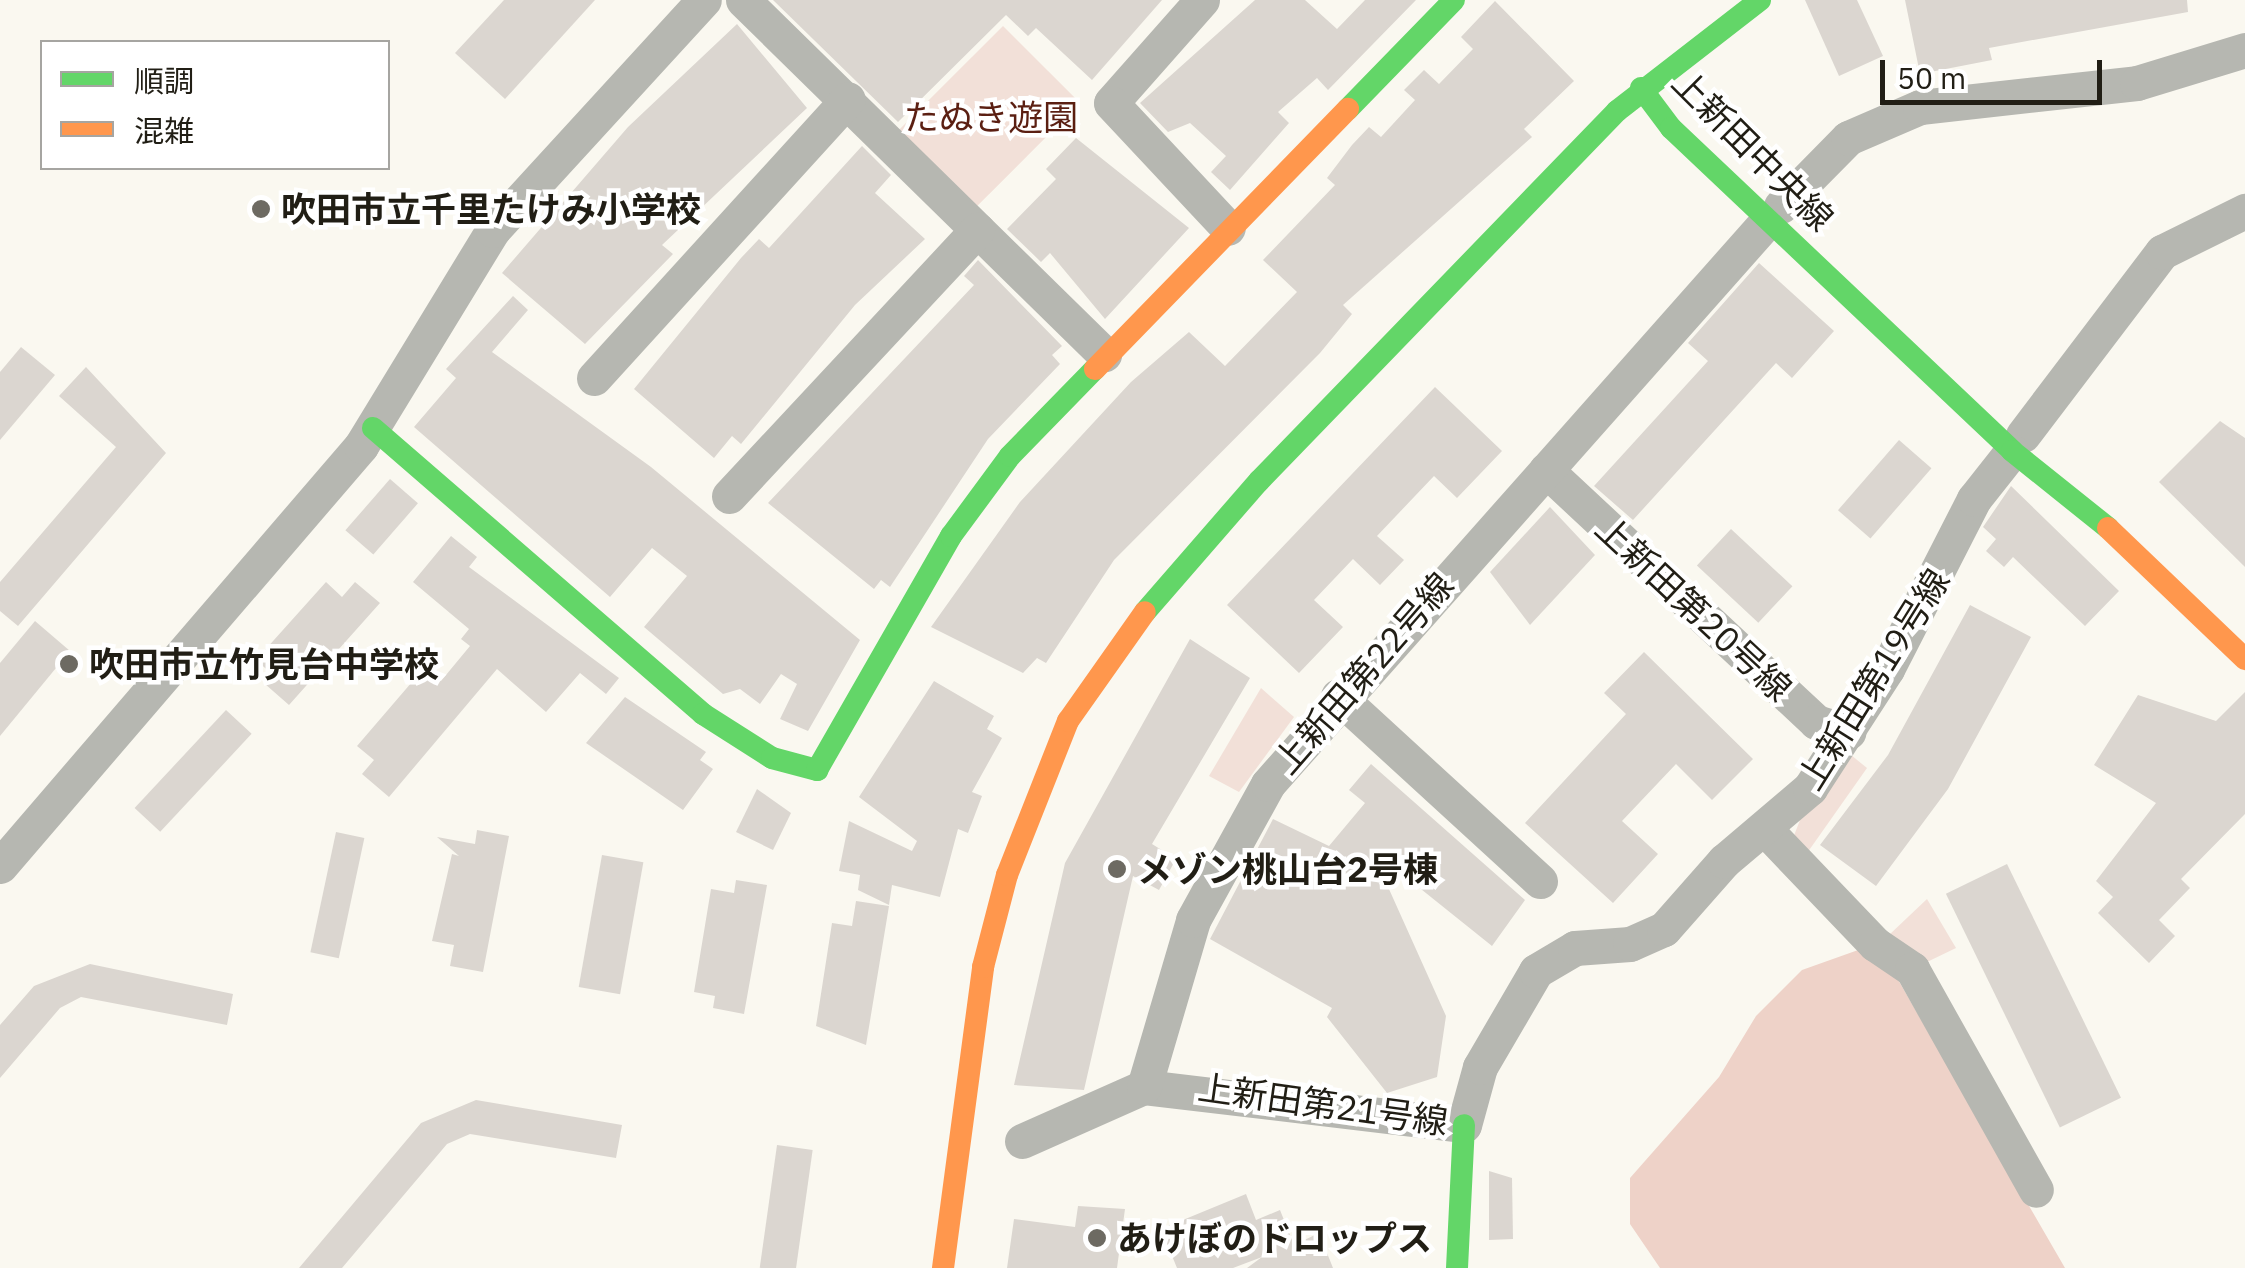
<!DOCTYPE html>
<html>
<head>
<meta charset="utf-8">
<style>
  body { margin:0 }
  #map { position:relative; width:2245px; height:1268px; overflow:hidden; background:#faf8f0; font-family:"IBM Plex Sans","Noto Sans JP",sans-serif }
  div>[style] { position:absolute }
  .green>* { inset:0; background:#f2e0d8; transform-origin:0 0 }
  .forest>* { inset:0; background:#eed2c8 }
  .building>* { inset:0; background:#dbd6d0; transform-origin:0 0 }
  .street>* { height:35px; margin:-17.5px; padding:0 17.5px; transform-origin:17.5px; border-radius:17.5px; background:#b6b7b1 }
  .fast>* { height:22px; margin:-11px; padding:0 11px; transform-origin:11px; border-radius:11px; background:#63d668 }
  .slow>* { height:22px; margin:-11px; padding:0 11px; transform-origin:11px; border-radius:11px; background:#ff974d }
  .dots>* { width:28px; height:28px; translate:-50% -50%; box-sizing:border-box; border:5px solid #fff; border-radius:50% }
  span { translate:-50% -50%; white-space:nowrap; text-align:center; line-height:1.15; -webkit-text-stroke:9px #fff; paint-order:stroke }
  .park-label { font-size:35px; color:#5b1f12 }
  .street-label { font-size:35px; color:#211e15 }
  .poi-label { font-size:35px; color:#211e15; font-weight:700 }
  .left { translate:0 -50%; text-align:left }
  .legend { position:absolute; left:40px; top:40px; width:350px; height:130px; box-sizing:border-box; background:#fff; border:2px solid #a6a5a1; margin:0; padding:12px 18px; list-style:none; font-size:30px; color:#211e15 }
  .legend li { display:flex; align-items:center; gap:20px; height:50px }
  .legend b { width:50px; border:2px solid #a6a5a1 }
  .scale { position:absolute; left:1880px; top:60px; width:222px; height:45px; box-sizing:border-box; border:5px solid #211e15; border-top:0; padding-left:12px; font-size:30px; line-height:35px; white-space:nowrap; color:#211e15; -webkit-text-stroke:8px #fff; paint-order:stroke }
</style>
</head>
<body>
<div id="map">
  <div class="green">
    <div style="left:1003px;top:26px;width:109px;height:149px;rotate:45deg"></div>
    <div style="clip-path:polygon(1261px 688px,1294px 717px,1239px 792px,1209px 776px)"></div>
    <div style="clip-path:polygon(1851px 755px,1867px 768px,1805px 856px,1793px 838px,1802px 815px)"></div>
    <div style="clip-path:polygon(1927px 899px,1956px 948px,1927px 962px,1889px 935px)"></div>
  </div>
  <div class="forest">
    <div style="clip-path:polygon(1861px 949px,1897px 978px,2065px 1268px,1660px 1268px,1630px 1224px,1630px 1178px,1719px 1077px,1756px 1016px,1802px 970px)"></div>
  </div>
  <div class="building">
    <div style="clip-path:polygon(504px 0,595px 0,505px 99px,455px 53px)"></div>
    <div style="clip-path:polygon(773px 0,1162px 0,1092px 80px,1036px 28px,1028px 36px,1006px 15px,898px 122px)"></div>
    <div style="clip-path:polygon(1255px 0,1305px 0,1337px 29px,1365px 0,1416px 0,1328px 90px,1317px 78px,1278px 112px,1289px 123px,1230px 190px,1211px 172px,1226px 156px,1190px 123px,1168px 132px,1140px 103px)"></div>
    <div style="clip-path:polygon(1805px 0,1857px 0,1883px 56px,1839px 76px)"></div>
    <div style="clip-path:polygon(1905px 0,2187px 0,2188px 12px,1989px 48px,1992px 60px,1920px 74px)"></div>
    <div style="clip-path:polygon(1495px 1px,1574px 81px,1524px 129px,1532px 137px,1343px 305px,1352px 314px,1320px 353px,1114px 560px,1046px 663px,1037px 658px,1023px 673px,931px 627px,1020px 502px,1131px 382px,1189px 332px,1225px 366px,1297px 292px,1263px 260px,1335px 185px,1327px 178px,1352px 145px,1369px 127px,1381px 137px,1415px 100px,1404px 90px,1424px 70px,1439px 84px,1473px 49px,1461px 37px)"></div>
    <div style="clip-path:polygon(737px 24px,807px 108px,662px 245px,673px 254px,585px 344px,502px 273px,628px 127px)"></div>
    <div style="clip-path:polygon(1076px 138px,1189px 228px,1105px 319px,1050px 253px,1041px 262px,1007px 229px,1056px 179px,1046px 169px)"></div>
    <div style="clip-path:polygon(862px 146px,891px 175px,875px 193px,925px 239px,855px 305px,741px 444px,732px 436px,714px 458px,634px 389px,741px 258px,759px 239px,769px 248px)"></div>
    <div style="clip-path:polygon(978px 260px,1062px 346px,1052px 355px,1060px 364px,988px 439px,890px 587px,881px 580px,874px 589px,768px 503px,974px 285px,964px 276px)"></div>
    <div style="clip-path:polygon(1759px 263px,1834px 331px,1792px 378px,1776px 363px,1633px 520px,1594px 486px,1708px 361px,1688px 343px)"></div>
    <div style="clip-path:polygon(513px 296px,528px 310px,492px 352px,651px 467px,860px 640px,808px 731px,780px 719px,797px 684px,781px 674px,760px 704px,740px 689px,723px 694px,644px 627px,687px 576px,652px 548px,610px 597px,414px 427px,456px 378px,446px 369px)"></div>
    <div style="clip-path:polygon(21px 347px,55px 375px,0 440px,0 372px)"></div>
    <div style="clip-path:polygon(86px 367px,166px 453px,18px 626px,0 611px,0 582px,116px 447px,59px 396px)"></div>
    <div style="clip-path:polygon(1435px 387px,1502px 451px,1457px 498px,1434px 476px,1377px 536px,1404px 560px,1380px 585px,1353px 559px,1314px 600px,1343px 627px,1299px 673px,1227px 605px)"></div>
    <div style="clip-path:polygon(2220px 421px,2245px 438px,2245px 567px,2159px 482px)"></div>
    <div style="left:1899px;top:440px;width:43px;height:93px;rotate:41deg"></div>
    <div style="left:390px;top:479px;width:37px;height:68px;rotate:41deg"></div>
    <div style="clip-path:polygon(2011px 486px,2119px 591px,2085px 626px,2013px 557px,2004px 567px,1986px 551px,1996px 539px,1983px 527px)"></div>
    <div style="clip-path:polygon(1550px 507px,1595px 555px,1530px 625px,1490px 572px)"></div>
    <div style="left:1731px;top:529px;width:84px;height:50px;rotate:43deg"></div>
    <div style="clip-path:polygon(451px 536px,477px 557px,469px 567px,619px 678px,606px 694px,580px 673px,546px 712px,497px 669px,389px 797px,362px 774px,374px 760px,357px 746px,424px 668px,441px 681px,470px 646px,461px 639px,469px 629px,413px 582px)"></div>
    <div style="clip-path:polygon(326px 582px,342px 597px,355px 582px,380px 603px,289px 705px,265px 684px,273px 675px,256px 660px)"></div>
    <div style="clip-path:polygon(1970px 605px,2031px 637px,1948px 789px,1876px 886px,1820px 845px,1888px 755px)"></div>
    <div style="clip-path:polygon(35px 621px,70px 651px,0 736px,0 663px)"></div>
    <div style="clip-path:polygon(1190px 639px,1250px 678px,1152px 844px,1176px 859px,1159px 890px,1133px 876px,1084px 1090px,1014px 1085px,1065px 863px)"></div>
    <div style="clip-path:polygon(1644px 652px,1753px 759px,1712px 800px,1676px 764px,1622px 821px,1658px 854px,1613px 903px,1525px 823px,1626px 714px,1604px 693px)"></div>
    <div style="clip-path:polygon(934px 681px,994px 716px,987px 729px,1002px 738px,972px 792px,982px 796px,968px 833px,958px 829px,940px 897px,892px 885px,889px 905px,858px 890px,860px 875px,839px 871px,849px 821px,912px 851px,917px 841px,859px 797px)"></div>
    <div style="clip-path:polygon(2245px 692px,2245px 814px,2181px 879px,2190px 888px,2159px 920px,2175px 936px,2149px 963px,2098px 913px,2113px 897px,2096px 881px,2156px 803px,2094px 765px,2138px 695px,2216px 721px)"></div>
    <div style="clip-path:polygon(625px 697px,706px 752px,700px 760px,713px 769px,683px 810px,586px 743px)"></div>
    <div style="left:226px;top:710px;width:35px;height:134px;rotate:43deg"></div>
    <div style="clip-path:polygon(1371px 764px,1525px 900px,1492px 946px,1371px 849px,1446px 1016px,1437px 1077px,1387px 1093px,1327px 1017px,1332px 1008px,1210px 939px,1273px 819px,1329px 846px,1365px 803px,1349px 790px)"></div>
    <div style="clip-path:polygon(757px 789px,791px 813px,773px 850px,736px 832px)"></div>
    <div style="clip-path:polygon(477px 830px,509px 836px,483px 972px,450px 966px,454px 945px,432px 941px,452px 854px,459px 856px,437px 837px,475px 844px)"></div>
    <div style="left:336px;top:832px;width:29px;height:123px;rotate:12deg"></div>
    <div style="left:602px;top:855px;width:42px;height:134px;rotate:10deg"></div>
    <div style="left:2007px;top:864px;width:260px;height:68px;rotate:64deg"></div>
    <div style="clip-path:polygon(736px 880px,767px 885px,744px 1014px,713px 1008px,715px 996px,694px 992px,711px 889px,734px 893px)"></div>
    <div style="clip-path:polygon(856px 901px,889px 906px,866px 1045px,816px 1026px,832px 923px,852px 926px)"></div>
    <div style="clip-path:polygon(90px 964px,233px 994px,227px 1025px,81px 997px,60px 1008px,0 1078px,0 1025px,34px 986px)"></div>
    <div style="clip-path:polygon(476px 1100px,622px 1125px,616px 1158px,470px 1134px,447px 1144px,342px 1268px,299px 1268px,421px 1123px)"></div>
    <div style="left:777px;top:1145px;width:36px;height:124px;rotate:8deg"></div>
    <div style="clip-path:polygon(1489px 1171px,1512px 1178px,1513px 1239px,1489px 1240px)"></div>
    <div style="clip-path:polygon(1246px 1194px,1256px 1220px,1280px 1210px,1294px 1245px,1319px 1233px,1333px 1268px,1247px 1268px,1262px 1257px,1233px 1268px,1177px 1268px,1161px 1229px)"></div>
    <div style="clip-path:polygon(1078px 1206px,1125px 1209px,1117px 1268px,1007px 1268px,1014px 1219px,1075px 1227px)"></div>
  </div>
  <div class="street">
    <div style="left:743px;top:0;width:506px;rotate:44.44deg"></div>
    <div style="left:1202px;top:0;width:137px;rotate:131.5deg"></div>
    <div style="left:1111px;top:103px;width:171px;rotate:46.9deg"></div>
    <div style="left:1781px;top:206px;width:95px;rotate:-45.4deg"></div>
    <div style="left:1848px;top:138px;width:78px;rotate:-23.3deg"></div>
    <div style="left:1920px;top:107px;width:218px;rotate:-6.3deg"></div>
    <div style="left:2137px;top:83px;width:113px;rotate:-17deg"></div>
    <div style="left:594px;top:378px;width:377px;rotate:-47.7deg"></div>
    <div style="left:2023px;top:435px;width:230px;rotate:-52.8deg"></div>
    <div style="left:2162px;top:252px;width:93px;rotate:-26.3deg"></div>
    <div style="left:1546px;top:470px;width:369px;rotate:43deg"></div>
    <div style="left:1816px;top:722px;width:34px;rotate:17deg"></div>
    <div style="left:729px;top:496px;width:364px;rotate:-47deg"></div>
    <div style="left:1338px;top:696px;width:274px;rotate:42.5deg"></div>
    <div style="left:1765px;top:829px;width:159px;rotate:46.3deg"></div>
    <div style="left:1875px;top:944px;width:45px;rotate:34deg"></div>
    <div style="left:1912px;top:969px;width:253px;rotate:60.7deg"></div>
    <div style="left:0;top:866px;width:554px;rotate:-49.32deg"></div>
    <div style="left:361px;top:446px;width:253px;rotate:-58.6deg"></div>
    <div style="left:493px;top:230px;width:312px;rotate:-47.5deg"></div>
    <div style="left:1144px;top:1087px;width:322px;rotate:6.8deg"></div>
    <div style="left:1464px;top:1125px;width:60px;rotate:-74.6deg"></div>
    <div style="left:1480px;top:1067px;width:111px;rotate:-59.7deg"></div>
    <div style="left:1536px;top:971px;width:45px;rotate:-30.5deg"></div>
    <div style="left:1575px;top:948px;width:55px;rotate:-4.2deg"></div>
    <div style="left:1630px;top:944px;width:37px;rotate:-24deg"></div>
    <div style="left:1664px;top:929px;width:91px;rotate:-48.6deg"></div>
    <div style="left:1724px;top:861px;width:113px;rotate:-40.3deg"></div>
    <div style="left:1810px;top:788px;width:142px;rotate:-57.1deg"></div>
    <div style="left:1887px;top:669px;width:191px;rotate:-62.9deg"></div>
    <div style="left:1974px;top:499px;width:61px;rotate:-51.6deg"></div>
    <div style="left:1022px;top:1141px;width:133px;rotate:-23.9deg"></div>
    <div style="left:1144px;top:1087px;width:174px;rotate:-73.6deg"></div>
    <div style="left:1193px;top:920px;width:155px;rotate:-61.1deg"></div>
    <div style="left:1268px;top:784px;width:755px;rotate:-48.44deg"></div>
  </div>
  <div class="fast">
    <div style="left:1641px;top:88px;width:50px;rotate:53.1deg"></div>
    <div style="left:1671px;top:128px;width:470px;rotate:43.4deg"></div>
    <div style="left:2012px;top:451px;width:123px;rotate:38.7deg"></div>
    <div style="left:1348px;top:109px;width:152px;rotate:-45.8deg"></div>
    <div style="left:373px;top:428px;width:437px;rotate:40.9deg"></div>
    <div style="left:703px;top:714px;width:82px;rotate:32.5deg"></div>
    <div style="left:772px;top:758px;width:47px;rotate:14.9deg"></div>
    <div style="left:817px;top:770px;width:270px;rotate:-60.2deg"></div>
    <div style="left:951px;top:536px;width:99px;rotate:-53.6deg"></div>
    <div style="left:1010px;top:456px;width:122px;rotate:-45.7deg"></div>
    <div style="left:1145px;top:612px;width:174px;rotate:-49deg"></div>
    <div style="left:1259px;top:481px;width:515px;rotate:-45.94deg"></div>
    <div style="left:1617px;top:111px;width:181px;rotate:-37.8deg"></div>
    <div style="left:1457px;top:1268px;width:143px;rotate:-87.2deg"></div>
  </div>
  <div class="slow">
    <div style="left:1095px;top:369px;width:363px;rotate:-45.8deg"></div>
    <div style="left:2108px;top:528px;width:190px;rotate:43.7deg"></div>
    <div style="left:943px;top:1268px;width:304px;rotate:-82.4deg"></div>
    <div style="left:983px;top:967px;width:95px;rotate:-75.4deg"></div>
    <div style="left:1007px;top:875px;width:166px;rotate:-68.4deg"></div>
    <div style="left:1068px;top:721px;width:133px;rotate:-54.8deg"></div>
  </div>
  <div class="dots">
    <div style="left:261px;top:209px;background:#6d6a62"></div>
    <div style="left:69px;top:664px;background:#6d6a62"></div>
    <div style="left:1117px;top:869px;background:#6d6a62"></div>
    <div style="left:1097px;top:1238px;background:#6d6a62"></div>
  </div>
  <div class="park-label">
    <span style="left:991px;top:117px">たぬき遊園</span>
  </div>
  <div class="street-label">
    <span style="left:1753px;top:150px;rotate:45deg">上新田中央線</span>
    <span style="left:1694px;top:608px;rotate:43deg">上新田第20号線</span>
    <span style="left:1363px;top:673px;rotate:-49deg">上新田第22号線</span>
    <span style="left:1873px;top:679px;rotate:-58deg">上新田第19号線</span>
    <span style="left:1323px;top:1104px;rotate:8deg">上新田第21号線</span>
  </div>
  <div class="poi-label">
    <span class="left" style="left:281px;top:209px">吹田市立千里たけみ小学校</span>
    <span class="left" style="left:89px;top:664px">吹田市立竹見台中学校</span>
    <span class="left" style="left:1137px;top:869px">メゾン桃山台2号棟</span>
    <span class="left" style="left:1117px;top:1238px">あけぼのドロップス</span>
  </div>
  <ul class="legend">
  <li><b style="height:12px;background:#63d668"></b>順調</li>
  <li><b style="height:12px;background:#ff974d"></b>混雑</li>
  </ul>
  <div class="scale">50 m</div>
</div>
</body>
</html>
